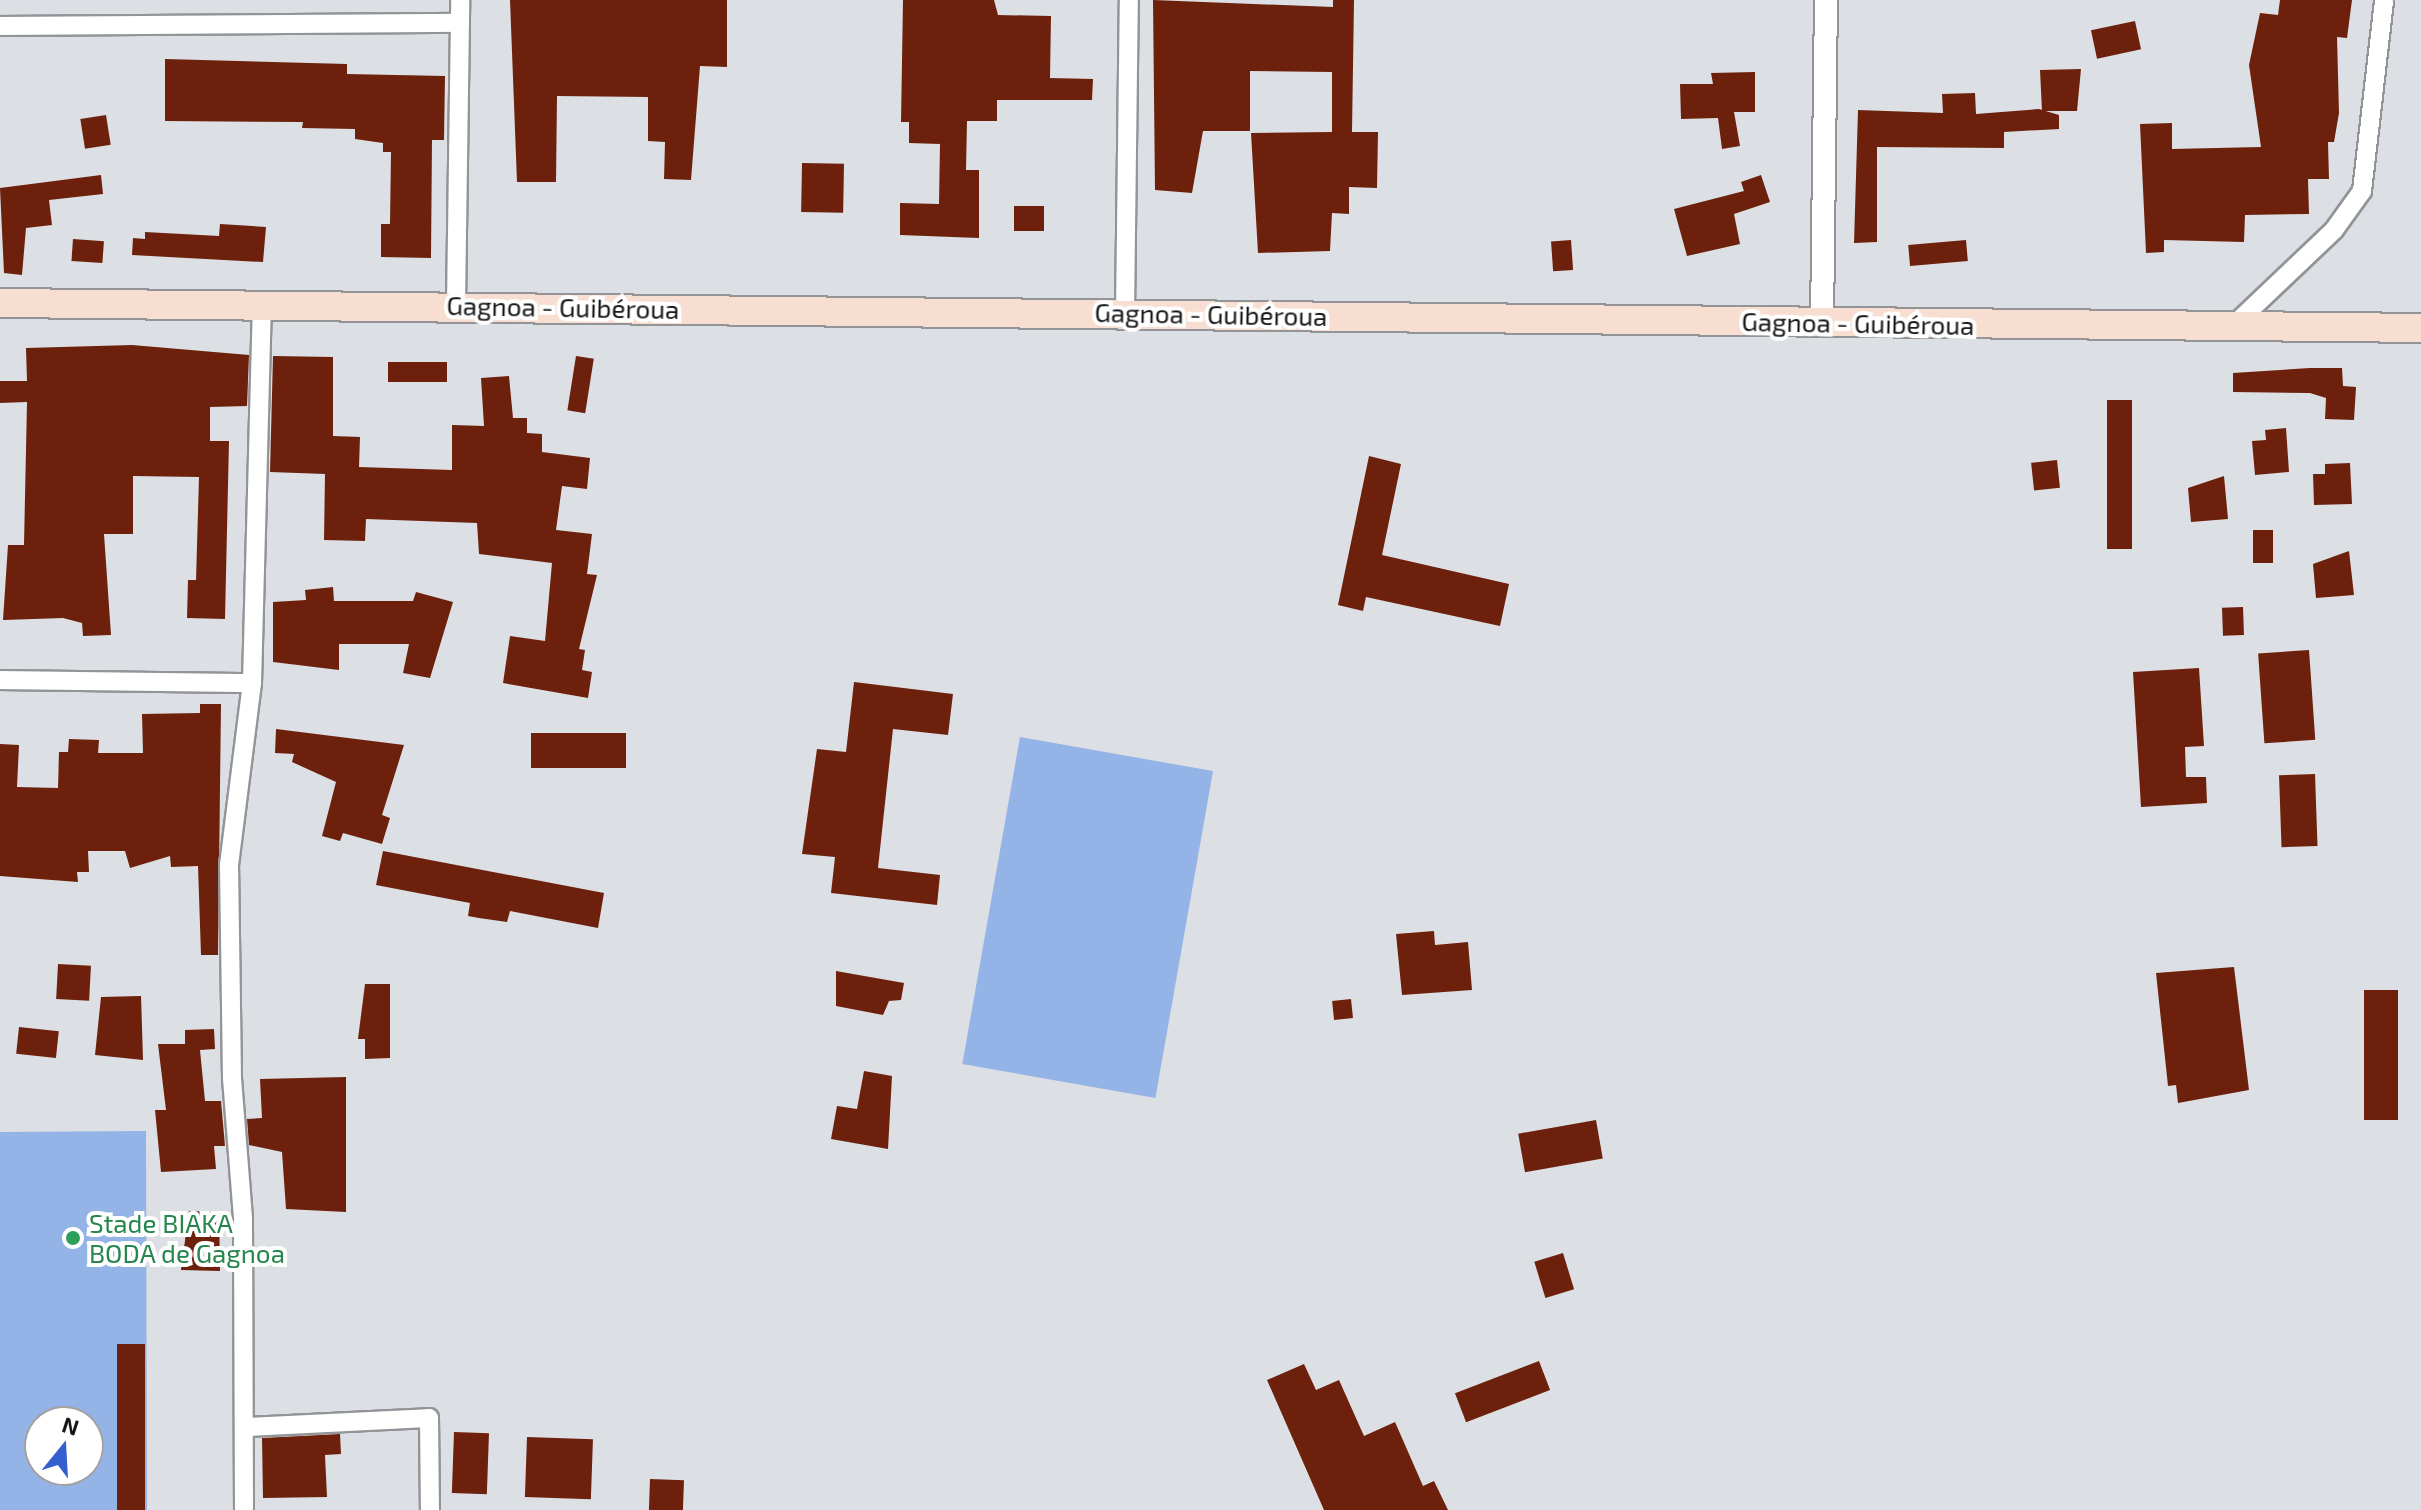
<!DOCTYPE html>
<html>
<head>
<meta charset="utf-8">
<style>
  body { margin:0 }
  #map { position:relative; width:2421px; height:1510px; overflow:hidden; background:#dcdfe3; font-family:"Exo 2",sans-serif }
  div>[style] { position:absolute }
  .green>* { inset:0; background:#94b3e6; transform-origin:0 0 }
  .building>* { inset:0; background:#6d210c; transform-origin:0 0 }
  .roads { filter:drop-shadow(2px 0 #929498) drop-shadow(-2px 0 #929498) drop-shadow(0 2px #929498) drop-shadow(0 -2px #929498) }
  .minor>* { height:18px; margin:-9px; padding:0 9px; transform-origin:9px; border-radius:9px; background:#fff }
  .tertiary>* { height:22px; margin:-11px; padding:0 11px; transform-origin:11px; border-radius:11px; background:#fff }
  .primary>* { height:28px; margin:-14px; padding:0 14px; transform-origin:14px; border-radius:14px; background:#f8ded0 }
  .dots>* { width:22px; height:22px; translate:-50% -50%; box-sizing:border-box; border:4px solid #fff; border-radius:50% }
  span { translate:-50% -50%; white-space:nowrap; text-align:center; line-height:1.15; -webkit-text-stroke:8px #fff; paint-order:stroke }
  .street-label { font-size:26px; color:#161719 }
  .leisure-label { font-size:26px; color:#27864d }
  .left { translate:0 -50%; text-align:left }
  .north { position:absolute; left:24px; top:1406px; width:80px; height:80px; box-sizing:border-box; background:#fff; border:2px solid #a2a2a3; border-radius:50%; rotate:18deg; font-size:22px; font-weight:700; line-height:32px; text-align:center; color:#161719 }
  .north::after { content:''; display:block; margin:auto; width:28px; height:36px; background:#335fcf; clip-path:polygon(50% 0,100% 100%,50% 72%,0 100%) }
</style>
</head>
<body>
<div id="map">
  <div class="green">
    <div style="left:1020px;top:737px;width:196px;height:332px;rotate:10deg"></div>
    <div style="clip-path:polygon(evenodd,146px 1131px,147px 1510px,0 1510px,0 1132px,146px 1131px,40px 1422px,88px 1422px,88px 1470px,40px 1470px,40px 1422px)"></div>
  </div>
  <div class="building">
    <div style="clip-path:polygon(510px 0,727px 0,727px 67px,700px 66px,691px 180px,664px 179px,665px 142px,648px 141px,648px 97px,557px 96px,556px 182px,517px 182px)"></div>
    <div style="clip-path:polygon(903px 0,994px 0,998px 15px,1051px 16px,1050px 78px,1093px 79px,1092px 100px,997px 100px,997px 121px,967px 121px,966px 170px,979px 170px,979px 238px,900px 235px,900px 203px,939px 204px,940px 144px,909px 143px,909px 122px,901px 122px)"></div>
    <div style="clip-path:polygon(1153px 0,1333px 7px,1333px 0,1354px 0,1352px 132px,1378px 132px,1377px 188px,1349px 187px,1349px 214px,1332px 213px,1330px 251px,1258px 253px,1251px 133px,1332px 132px,1332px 72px,1250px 71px,1250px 131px,1203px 131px,1192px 193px,1155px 190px)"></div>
    <div style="clip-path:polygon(2280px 0,2352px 0,2347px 38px,2337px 37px,2339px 113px,2334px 142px,2328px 142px,2329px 179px,2308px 179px,2309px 214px,2245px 215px,2244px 242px,2164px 240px,2164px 252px,2146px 253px,2140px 124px,2172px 123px,2172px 149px,2261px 147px,2249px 65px,2260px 13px,2278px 15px)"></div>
    <div style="left:2135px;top:21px;width:29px;height:45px;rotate:78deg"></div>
    <div style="clip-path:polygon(165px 59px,347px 64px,347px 74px,445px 76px,444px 140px,432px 140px,431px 258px,381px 257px,381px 224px,390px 224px,391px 152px,383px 152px,383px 143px,355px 139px,355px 129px,302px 128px,303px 122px,165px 121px)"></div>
    <div style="clip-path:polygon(2081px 69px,2077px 111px,2042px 111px,2040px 70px)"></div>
    <div style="clip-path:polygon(1755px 72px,1755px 112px,1734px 112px,1740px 146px,1722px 149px,1718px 118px,1681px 119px,1680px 84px,1713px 84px,1711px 73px)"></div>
    <div style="clip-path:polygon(1975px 93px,1976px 114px,2039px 109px,2059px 115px,2059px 129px,2004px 132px,2004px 148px,1877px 147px,1877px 242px,1854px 243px,1858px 110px,1943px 113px,1942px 94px)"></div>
    <div style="left:106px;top:115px;width:30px;height:26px;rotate:81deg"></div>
    <div style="left:802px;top:163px;width:42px;height:49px;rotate:1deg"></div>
    <div style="clip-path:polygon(101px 175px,103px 194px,49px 200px,52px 225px,26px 228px,22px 275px,4px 273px,0 188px)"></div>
    <div style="clip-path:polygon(1761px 175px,1770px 202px,1734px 214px,1740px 244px,1687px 256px,1674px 209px,1744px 191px,1741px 182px)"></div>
    <div style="left:1014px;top:206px;width:30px;height:25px"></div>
    <div style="clip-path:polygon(220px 224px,266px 227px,263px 262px,132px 255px,133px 238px,145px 239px,145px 232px,219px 236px)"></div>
    <div style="left:73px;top:239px;width:31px;height:22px;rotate:4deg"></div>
    <div style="left:1571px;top:240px;width:30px;height:20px;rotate:86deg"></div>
    <div style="left:1966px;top:240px;width:21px;height:58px;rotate:85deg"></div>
    <div style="clip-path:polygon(132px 345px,249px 355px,247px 406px,210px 407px,210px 441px,229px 441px,225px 619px,187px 618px,188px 580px,196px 580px,199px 477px,133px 476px,133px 534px,104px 534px,111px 635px,83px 636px,82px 623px,63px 618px,3px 620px,8px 545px,24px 545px,27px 402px,0 403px,0 381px,27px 381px,26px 348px)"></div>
    <div style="clip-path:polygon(273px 356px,333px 357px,333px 436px,360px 437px,359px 467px,452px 470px,452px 425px,484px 426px,481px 378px,509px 376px,513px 418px,527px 418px,527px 433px,542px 434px,542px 452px,590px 458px,587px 489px,562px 486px,556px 530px,592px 534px,587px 574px,597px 575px,579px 649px,585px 650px,582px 670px,592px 672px,588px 698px,503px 683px,510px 636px,545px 641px,552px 563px,479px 554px,477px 523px,366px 519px,365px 541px,324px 540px,325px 474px,270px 472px)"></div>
    <div style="left:576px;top:356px;width:18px;height:55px;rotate:9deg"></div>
    <div style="left:388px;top:362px;width:59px;height:20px"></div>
    <div style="clip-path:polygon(2310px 368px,2342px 368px,2343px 386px,2356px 387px,2354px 420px,2325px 419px,2326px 398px,2310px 393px,2233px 392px,2233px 373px)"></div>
    <div style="left:2107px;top:400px;width:25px;height:149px"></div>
    <div style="clip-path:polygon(2286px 428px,2289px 472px,2255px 475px,2252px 441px,2266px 440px,2265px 430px)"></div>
    <div style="clip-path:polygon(1369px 456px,1401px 464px,1382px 555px,1509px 584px,1500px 626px,1366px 597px,1363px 611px,1338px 605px)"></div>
    <div style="left:2057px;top:460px;width:28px;height:26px;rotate:84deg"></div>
    <div style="clip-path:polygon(2350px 463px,2352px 504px,2314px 505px,2313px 474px,2325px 474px,2325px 464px)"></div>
    <div style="clip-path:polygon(2224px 476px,2228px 519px,2191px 522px,2188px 488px)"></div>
    <div style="left:2273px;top:530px;width:33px;height:20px;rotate:90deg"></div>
    <div style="clip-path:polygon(2349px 551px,2354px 595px,2316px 598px,2313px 564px)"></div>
    <div style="clip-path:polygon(333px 587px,334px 601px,413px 601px,416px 592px,453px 602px,430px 678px,403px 673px,409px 644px,339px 644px,339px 670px,273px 662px,273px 602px,306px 600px,305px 590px)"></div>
    <div style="left:2243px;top:607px;width:28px;height:21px;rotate:88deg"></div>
    <div style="left:2309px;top:650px;width:90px;height:51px;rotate:86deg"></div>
    <div style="clip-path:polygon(2199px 668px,2204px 746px,2185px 747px,2186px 777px,2206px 777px,2207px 803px,2141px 807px,2133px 672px)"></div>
    <div style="clip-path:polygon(854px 682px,953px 694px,948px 735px,893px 729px,878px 868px,940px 875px,937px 905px,831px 893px,835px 857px,802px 854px,817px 749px,846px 752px)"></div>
    <div style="clip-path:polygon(200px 704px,221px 704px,218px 955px,201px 955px,198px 866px,171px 867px,170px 856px,130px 868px,125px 851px,88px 851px,89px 872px,77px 872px,78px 882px,0 876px,0 744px,19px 745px,17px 787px,58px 788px,59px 752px,68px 752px,69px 739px,99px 740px,98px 753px,143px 753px,142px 714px,200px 713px)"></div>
    <div style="clip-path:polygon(276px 729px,404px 745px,382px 815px,390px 818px,382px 844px,343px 833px,340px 841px,322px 836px,336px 782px,292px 762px,294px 754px,275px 753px)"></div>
    <div style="left:531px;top:733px;width:95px;height:35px"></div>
    <div style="left:2315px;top:774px;width:72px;height:36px;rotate:88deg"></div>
    <div style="clip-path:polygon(383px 851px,604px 893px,598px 928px,510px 911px,507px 922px,479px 918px,468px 916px,470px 903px,376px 885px)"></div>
    <div style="clip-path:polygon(1434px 931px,1435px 945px,1468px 942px,1472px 990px,1402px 995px,1396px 934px)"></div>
    <div style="left:58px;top:964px;width:33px;height:35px;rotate:3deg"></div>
    <div style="clip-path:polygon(2234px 967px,2249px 1090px,2178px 1103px,2176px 1085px,2168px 1086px,2156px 973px)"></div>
    <div style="clip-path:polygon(836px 971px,904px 983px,901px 1000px,889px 1001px,883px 1015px,836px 1006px)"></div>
    <div style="clip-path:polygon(365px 984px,390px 984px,390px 1058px,365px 1059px,365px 1039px,358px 1039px)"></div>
    <div style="left:2364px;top:990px;width:34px;height:130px"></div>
    <div style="clip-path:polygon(141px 996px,143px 1060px,95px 1055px,101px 997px)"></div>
    <div style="left:1351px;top:999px;width:19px;height:19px;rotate:84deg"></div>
    <div style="left:19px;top:1027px;width:40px;height:27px;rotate:6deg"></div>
    <div style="clip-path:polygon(214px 1029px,215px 1049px,200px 1050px,205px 1101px,221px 1101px,225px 1146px,214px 1146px,216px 1169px,161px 1172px,155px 1110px,166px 1110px,158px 1044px,185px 1044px,185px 1030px)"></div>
    <div style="clip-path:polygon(864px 1071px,892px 1076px,888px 1149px,831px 1139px,837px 1106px,857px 1109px)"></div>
    <div style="clip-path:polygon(346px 1077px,346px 1212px,286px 1209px,282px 1152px,249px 1145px,247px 1119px,262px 1118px,260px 1079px)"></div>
    <div style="left:1596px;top:1120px;width:39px;height:79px;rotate:80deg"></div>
    <div style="clip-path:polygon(189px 1211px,219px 1212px,220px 1271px,181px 1270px)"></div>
    <div style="left:1563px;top:1253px;width:38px;height:30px;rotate:73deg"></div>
    <div style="left:117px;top:1344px;width:28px;height:166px"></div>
    <div style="left:1539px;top:1361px;width:31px;height:90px;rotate:69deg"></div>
    <div style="clip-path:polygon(1304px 1364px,1316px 1390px,1339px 1380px,1364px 1436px,1395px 1422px,1423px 1486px,1434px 1481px,1448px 1510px,1324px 1510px,1267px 1380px)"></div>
    <div style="left:454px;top:1432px;width:35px;height:61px;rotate:2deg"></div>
    <div style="clip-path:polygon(340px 1434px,341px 1454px,325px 1455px,327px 1497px,263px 1498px,262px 1438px)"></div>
    <div style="left:527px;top:1437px;width:66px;height:60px;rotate:2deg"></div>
    <div style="left:650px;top:1479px;width:34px;height:31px;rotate:2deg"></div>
  </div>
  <div class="roads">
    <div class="minor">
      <div style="left:0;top:26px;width:460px;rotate:-0.4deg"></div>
      <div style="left:456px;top:305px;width:305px;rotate:-89.2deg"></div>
      <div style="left:1125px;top:313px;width:313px;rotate:-89.3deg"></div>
      <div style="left:2233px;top:326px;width:139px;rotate:-43.5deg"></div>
      <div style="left:2334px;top:230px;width:48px;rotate:-54.3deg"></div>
      <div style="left:2362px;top:191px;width:192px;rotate:-83.4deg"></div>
      <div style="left:0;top:680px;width:252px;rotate:0.7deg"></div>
      <div style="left:246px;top:1427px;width:183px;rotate:-2.8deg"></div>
      <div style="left:429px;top:1418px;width:92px;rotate:89.4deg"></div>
      <div style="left:244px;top:1510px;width:292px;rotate:-90.2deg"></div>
      <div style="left:243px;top:1218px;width:140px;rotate:-94.5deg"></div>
      <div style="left:232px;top:1078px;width:213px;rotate:-90.8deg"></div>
      <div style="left:229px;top:865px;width:183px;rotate:-82.8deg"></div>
      <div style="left:252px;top:683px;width:380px;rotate:-88.5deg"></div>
    </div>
    <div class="tertiary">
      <div style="left:1822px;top:324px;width:324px;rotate:-89.3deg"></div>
    </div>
    <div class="primary">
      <div style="left:0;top:303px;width:2421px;rotate:0.59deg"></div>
    </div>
  </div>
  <div class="dots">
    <div style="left:73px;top:1238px;background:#2e9e5b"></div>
  </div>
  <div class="street-label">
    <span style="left:563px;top:307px;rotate:1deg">Gagnoa - Guibéroua</span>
    <span style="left:1211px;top:314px;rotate:1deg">Gagnoa - Guibéroua</span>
    <span style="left:1858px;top:323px;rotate:1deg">Gagnoa - Guibéroua</span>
  </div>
  <div class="leisure-label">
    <span class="left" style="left:89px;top:1238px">Stade BIAKA<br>BODA de Gagnoa</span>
  </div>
  <div class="north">N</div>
</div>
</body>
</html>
